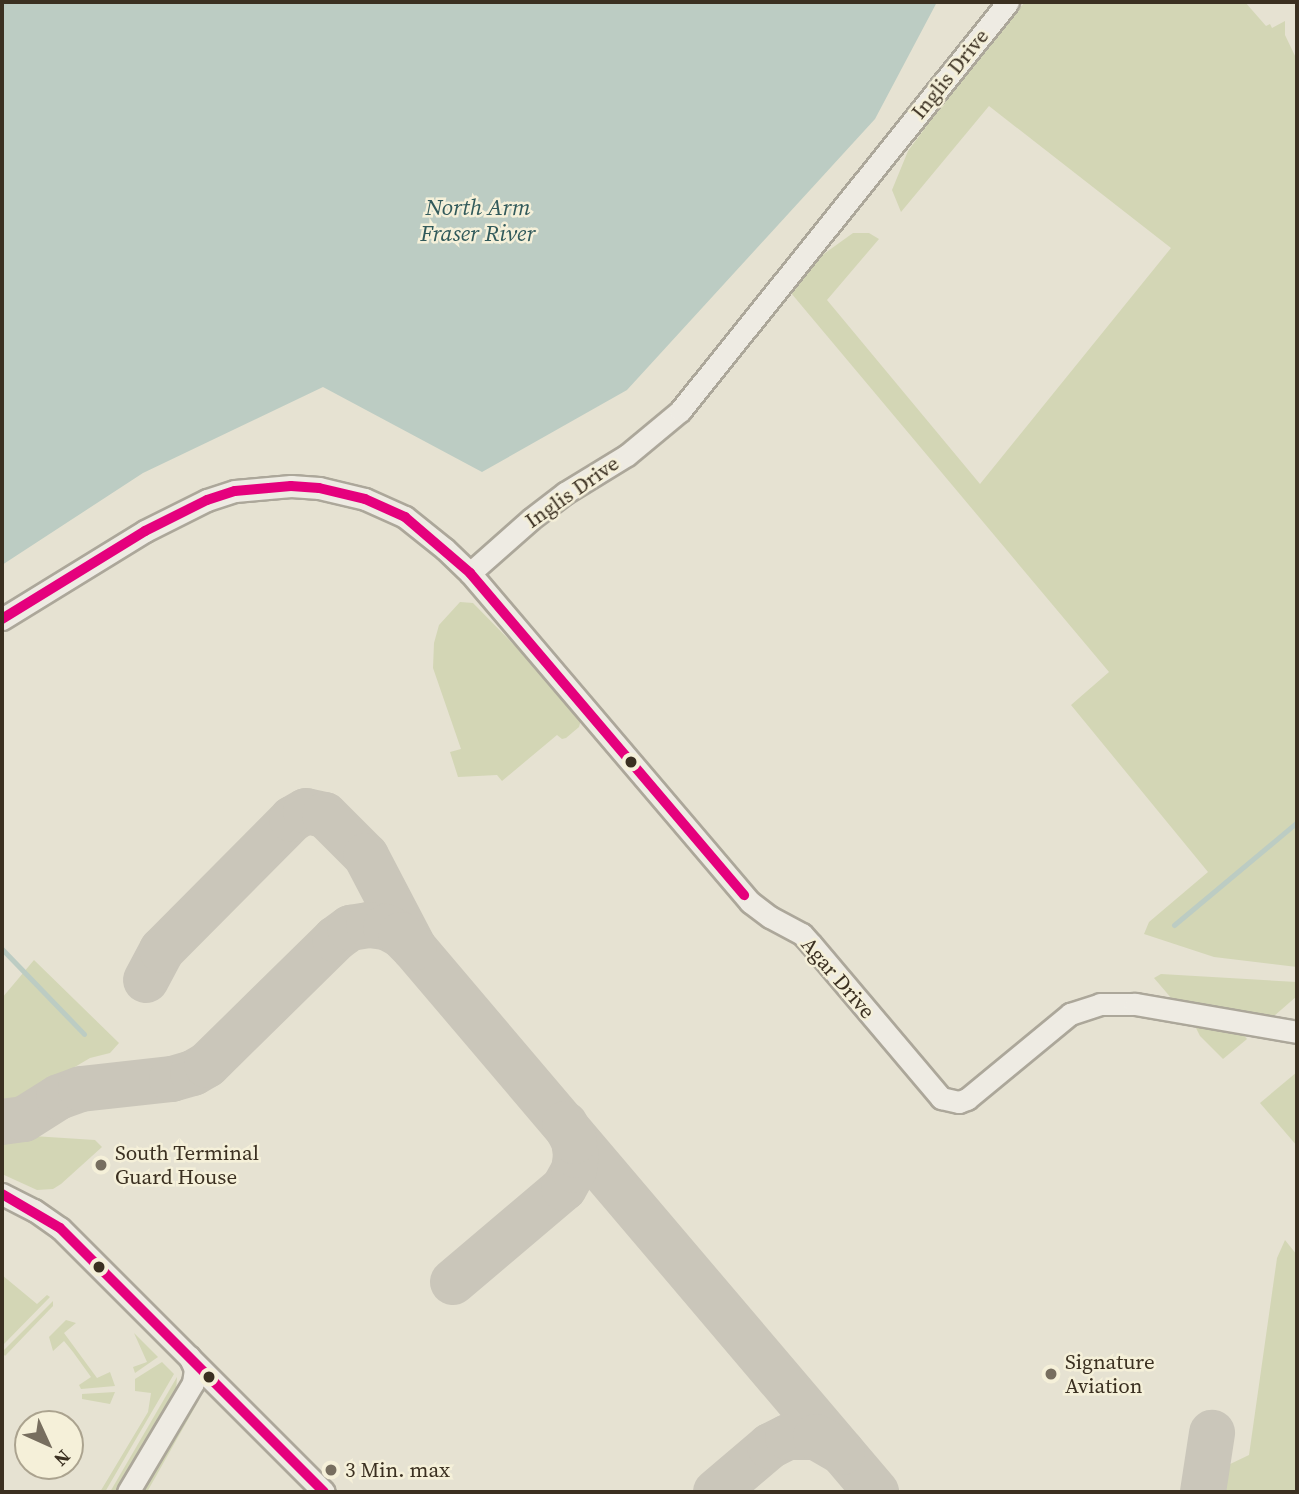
<!DOCTYPE html>
<html>
<head>
<meta charset="utf-8">
<style>
  body { margin:0 }
  #map { position:relative; width:1299px; height:1494px; overflow:hidden; background:#e6e2d2; font-family:"Source Serif 4",serif }
  div>[style] { position:absolute }
  .green>* { inset:0; background:#d3d6b5 }
  .water>* { inset:0; background:#bcccc3 }
  .stream>* { height:5px; margin:-2.5px; padding:0 2.5px; transform-origin:2.5px; border-radius:2.5px; background:#bcccc3 }
  .taxiway>* { height:46px; margin:-23px; padding:0 23px; transform-origin:23px; border-radius:23px; background:#cac6ba }
  .roads { filter:drop-shadow(2px 0 #aca79a) drop-shadow(-2px 0 #aca79a) drop-shadow(0 2px #aca79a) drop-shadow(0 -2px #aca79a) }
  .minor>* { height:21px; margin:-10.5px; padding:0 10.5px; transform-origin:10.5px; border-radius:10.5px; background:#eeebe3 }
  .bus-1>* { height:10px; margin:-5px; padding:0 5px; transform-origin:5px; border-radius:5px; background:#e5007d }
  .dots>* { width:19px; height:19px; translate:-50% -50%; box-sizing:border-box; border:4px solid #f5f0d9; border-radius:50% }
  span { translate:-50% -50%; white-space:nowrap; text-align:center; line-height:1.15; -webkit-text-stroke:5px #f5f0d9; paint-order:stroke }
  .street-label { font-size:21px; color:#3b3021 }
  .poi-label { font-size:21px; color:#3b3021 }
  .left { translate:0 -50%; text-align:left }
  .water-label { font-size:23px; color:#315a5b; font-style:italic }
  .frame { position:absolute; inset:0; border:4px solid #3b3021; pointer-events:none }
  .north { position:absolute; left:14px; top:1410px; width:70px; height:70px; box-sizing:border-box; background:#f5f0d9; border:2px solid #aba38f; border-radius:50%; rotate:135deg; font-size:19px; font-weight:700; line-height:28px; text-align:center; color:#3b3021 }
  .north::after { content:''; display:block; margin:auto; width:24px; height:32px; background:#776e5f; clip-path:polygon(50% 0,100% 100%,50% 72%,0 100%) }
</style>
</head>
<body>
<div id="map">
  <div class="green">
    <div style="clip-path:polygon(1025px 2px,1245px 2px,1266px 26px,1270px 24px,1272px 28px,1285px 21px,1285px 35px,1297px 60px,1297px 967px,1214px 957px,1144px 934px,1149px 922px,1208px 872px,1071px 705px,1109px 672px,791px 293px,821px 256px,853px 233px,869px 233px,879px 239px,827px 300px,980px 484px,1171px 248px,989px 106px,901px 212px,892px 190px,908px 151px,973px 63px)"></div>
    <div style="clip-path:polygon(460px 602px,473px 603px,521px 652px,526px 652px,581px 720px,579px 727px,566px 738px,562px 739px,557px 735px,502px 781px,497px 775px,458px 777px,450px 752px,461px 749px,433px 668px,434px 643px,439px 625px)"></div>
    <div style="clip-path:polygon(34px 960px,119px 1043px,110px 1053px,90px 1058px,68px 1071px,14px 1116px,2px 1114px,2px 998px)"></div>
    <div style="clip-path:polygon(1161px 974px,1297px 982px,1297px 996px,1274px 1016px,1172px 999px,1154px 978px)"></div>
    <div style="clip-path:polygon(1195px 1026px,1242px 1033px,1247px 1039px,1223px 1059px,1200px 1036px)"></div>
    <div style="clip-path:polygon(1297px 1072px,1297px 1146px,1260px 1103px)"></div>
    <div style="clip-path:polygon(2px 1134px,95px 1140px,102px 1147px,61px 1184px,53px 1189px,37px 1190px,2px 1174px)"></div>
    <div style="clip-path:polygon(1285px 1240px,1297px 1255px,1297px 1492px,1223px 1492px,1226px 1466px,1249px 1455px,1277px 1258px)"></div>
    <div style="clip-path:polygon(2px 1275px,37px 1304px,47px 1295px,50px 1297px,2px 1346px)"></div>
    <div style="clip-path:polygon(53px 1301px,53px 1306px,5px 1356px,2px 1352px)"></div>
    <div style="clip-path:polygon(66px 1320px,76px 1323px,64px 1333px,97px 1378px,110px 1372px,115px 1386px,81px 1389px,79px 1385px,91px 1377px,73px 1352px,64px 1341px,53px 1351px,49px 1337px)"></div>
    <div style="clip-path:polygon(134px 1333px,158px 1357px,135px 1373px,133px 1367px,147px 1362px)"></div>
    <div style="clip-path:polygon(162px 1362px,174px 1374px,105px 1492px,100px 1492px,148px 1412px,151px 1393px,135px 1391px,135px 1379px)"></div>
    <div style="clip-path:polygon(177px 1377px,176px 1391px,117px 1492px,110px 1492px)"></div>
    <div style="clip-path:polygon(115px 1392px,110px 1404px,82px 1399px,82px 1394px)"></div>
    <div style="clip-path:polygon(199px 1400px,147px 1492px,140px 1492px,190px 1407px)"></div>
  </div>
  <div class="water">
    <div style="clip-path:polygon(2px 2px,937px 2px,875px 119px,627px 390px,482px 472px,323px 387px,143px 473px,2px 565px)"></div>
  </div>
  <div class="stream">
    <div style="left:1174px;top:925px;width:160px;rotate:-39.9deg"></div>
    <div style="left:2px;top:949px;width:118px;rotate:46deg"></div>
  </div>
  <div class="taxiway">
    <div style="left:146px;top:980px;width:34px;rotate:-62deg"></div>
    <div style="left:162px;top:950px;width:185px;rotate:-45.2deg"></div>
    <div style="left:292px;top:819px;width:16px;rotate:-30deg"></div>
    <div style="left:306px;top:811px;width:19px;rotate:12deg"></div>
    <div style="left:325px;top:815px;width:58px;rotate:45deg"></div>
    <div style="left:366px;top:856px;width:104px;rotate:62.4deg"></div>
    <div style="left:414px;top:948px;width:714px;rotate:49.66deg"></div>
    <div style="left:2px;top:1122px;width:22px;rotate:-8deg"></div>
    <div style="left:24px;top:1119px;width:41px;rotate:-32.2deg"></div>
    <div style="left:59px;top:1097px;width:23px;rotate:-20deg"></div>
    <div style="left:81px;top:1089px;width:92px;rotate:-6.3deg"></div>
    <div style="left:172px;top:1079px;width:22px;rotate:-16deg"></div>
    <div style="left:193px;top:1073px;width:16px;rotate:-30deg"></div>
    <div style="left:207px;top:1065px;width:180px;rotate:-44.5deg"></div>
    <div style="left:335px;top:939px;width:19px;rotate:-36deg"></div>
    <div style="left:350px;top:928px;width:19px;rotate:-9deg"></div>
    <div style="left:369px;top:925px;width:17px;rotate:7deg"></div>
    <div style="left:386px;top:927px;width:17px;rotate:28deg"></div>
    <div style="left:401px;top:935px;width:18px;rotate:45deg"></div>
    <div style="left:453px;top:1282px;width:145px;rotate:-40.3deg"></div>
    <div style="left:564px;top:1188px;width:21px;rotate:-61deg"></div>
    <div style="left:574px;top:1170px;width:15px;rotate:-82deg"></div>
    <div style="left:576px;top:1155px;width:14px;rotate:-98deg"></div>
    <div style="left:574px;top:1141px;width:19px;rotate:-118deg"></div>
    <div style="left:716px;top:1492px;width:71px;rotate:-40.4deg"></div>
    <div style="left:770px;top:1446px;width:20px;rotate:-27deg"></div>
    <div style="left:788px;top:1437px;width:28px"></div>
    <div style="left:816px;top:1437px;width:30px;rotate:30deg"></div>
    <div style="left:1203px;top:1492px;width:60px;rotate:-81.3deg"></div>
  </div>
  <div class="roads">
    <div class="minor">
      <div style="left:470px;top:573px;width:81px;rotate:-41.5deg"></div>
      <div style="left:531px;top:519px;width:43px;rotate:-37.4deg"></div>
      <div style="left:565px;top:493px;width:73px;rotate:-31.5deg"></div>
      <div style="left:627px;top:455px;width:69px;rotate:-39.7deg"></div>
      <div style="left:680px;top:411px;width:524px;rotate:-51.27deg"></div>
      <div style="left:2px;top:619px;width:168px;rotate:-31.6deg"></div>
      <div style="left:145px;top:531px;width:69px;rotate:-26.6deg"></div>
      <div style="left:207px;top:500px;width:29px;rotate:-18deg"></div>
      <div style="left:235px;top:491px;width:56px;rotate:-5.1deg"></div>
      <div style="left:291px;top:486px;width:28px;rotate:4deg"></div>
      <div style="left:319px;top:488px;width:47px;rotate:13.4deg"></div>
      <div style="left:365px;top:499px;width:44px;rotate:24.2deg"></div>
      <div style="left:405px;top:517px;width:51px;rotate:38.7deg"></div>
      <div style="left:445px;top:549px;width:35px;rotate:44deg"></div>
      <div style="left:470px;top:573px;width:432px;rotate:49.6deg"></div>
      <div style="left:750px;top:902px;width:25px;rotate:37deg"></div>
      <div style="left:770px;top:917px;width:36px;rotate:28deg"></div>
      <div style="left:802px;top:934px;width:13px;rotate:48deg"></div>
      <div style="left:811px;top:944px;width:202px;rotate:49.8deg"></div>
      <div style="left:941px;top:1098px;width:18px;rotate:13deg"></div>
      <div style="left:959px;top:1102px;width:9px;rotate:-21deg"></div>
      <div style="left:967px;top:1099px;width:134px;rotate:-39.5deg"></div>
      <div style="left:1070px;top:1014px;width:32px;rotate:-18deg"></div>
      <div style="left:1100px;top:1004px;width:35px"></div>
      <div style="left:1135px;top:1004px;width:164px;rotate:9.8deg"></div>
      <div style="left:2px;top:1194px;width:36px;rotate:27deg"></div>
      <div style="left:34px;top:1210px;width:32px;rotate:35deg"></div>
      <div style="left:60px;top:1228px;width:373px;rotate:45deg"></div>
      <div style="left:128px;top:1492px;width:127px;rotate:-59.2deg"></div>
      <div style="left:193px;top:1383px;width:14px;rotate:-82deg"></div>
      <div style="left:195px;top:1369px;width:14px;rotate:-115deg"></div>
    </div>
  </div>
  <div class="bus-1">
    <div style="left:2px;top:619px;width:168px;rotate:-31.6deg"></div>
    <div style="left:145px;top:531px;width:69px;rotate:-26.6deg"></div>
    <div style="left:207px;top:500px;width:29px;rotate:-18deg"></div>
    <div style="left:235px;top:491px;width:56px;rotate:-5.1deg"></div>
    <div style="left:291px;top:486px;width:28px;rotate:4deg"></div>
    <div style="left:319px;top:488px;width:47px;rotate:13.4deg"></div>
    <div style="left:365px;top:499px;width:44px;rotate:24.2deg"></div>
    <div style="left:405px;top:517px;width:86px;rotate:40.7deg"></div>
    <div style="left:470px;top:573px;width:423px;rotate:49.6deg"></div>
    <div style="left:2px;top:1194px;width:67px;rotate:30.4deg"></div>
    <div style="left:60px;top:1228px;width:373px;rotate:45deg"></div>
  </div>
  <div class="dots">
    <div style="left:631px;top:762px;background:#3b3021"></div>
    <div style="left:101px;top:1165px;background:#776e5f"></div>
    <div style="left:99px;top:1267px;background:#3b3021"></div>
    <div style="left:1051px;top:1374px;background:#776e5f"></div>
    <div style="left:209px;top:1377px;background:#3b3021"></div>
    <div style="left:331px;top:1470px;background:#776e5f"></div>
  </div>
  <div class="street-label">
    <span style="left:950px;top:74px;rotate:-51deg">Inglis Drive</span>
    <span style="left:572px;top:492px;rotate:-35deg">Inglis Drive</span>
    <span style="left:838px;top:978px;rotate:49deg">Agar Drive</span>
  </div>
  <div class="poi-label">
    <span class="left" style="left:115px;top:1165px">South Terminal<br>Guard House</span>
    <span class="left" style="left:1065px;top:1374px">Signature<br>Aviation</span>
    <span class="left" style="left:345px;top:1470px">3 Min. max</span>
  </div>
  <div class="water-label">
    <span style="left:478px;top:220px">North Arm<br>Fraser River</span>
  </div>
  <div class="frame"></div>
  <div class="north">N</div>
</div>
</body>
</html>
